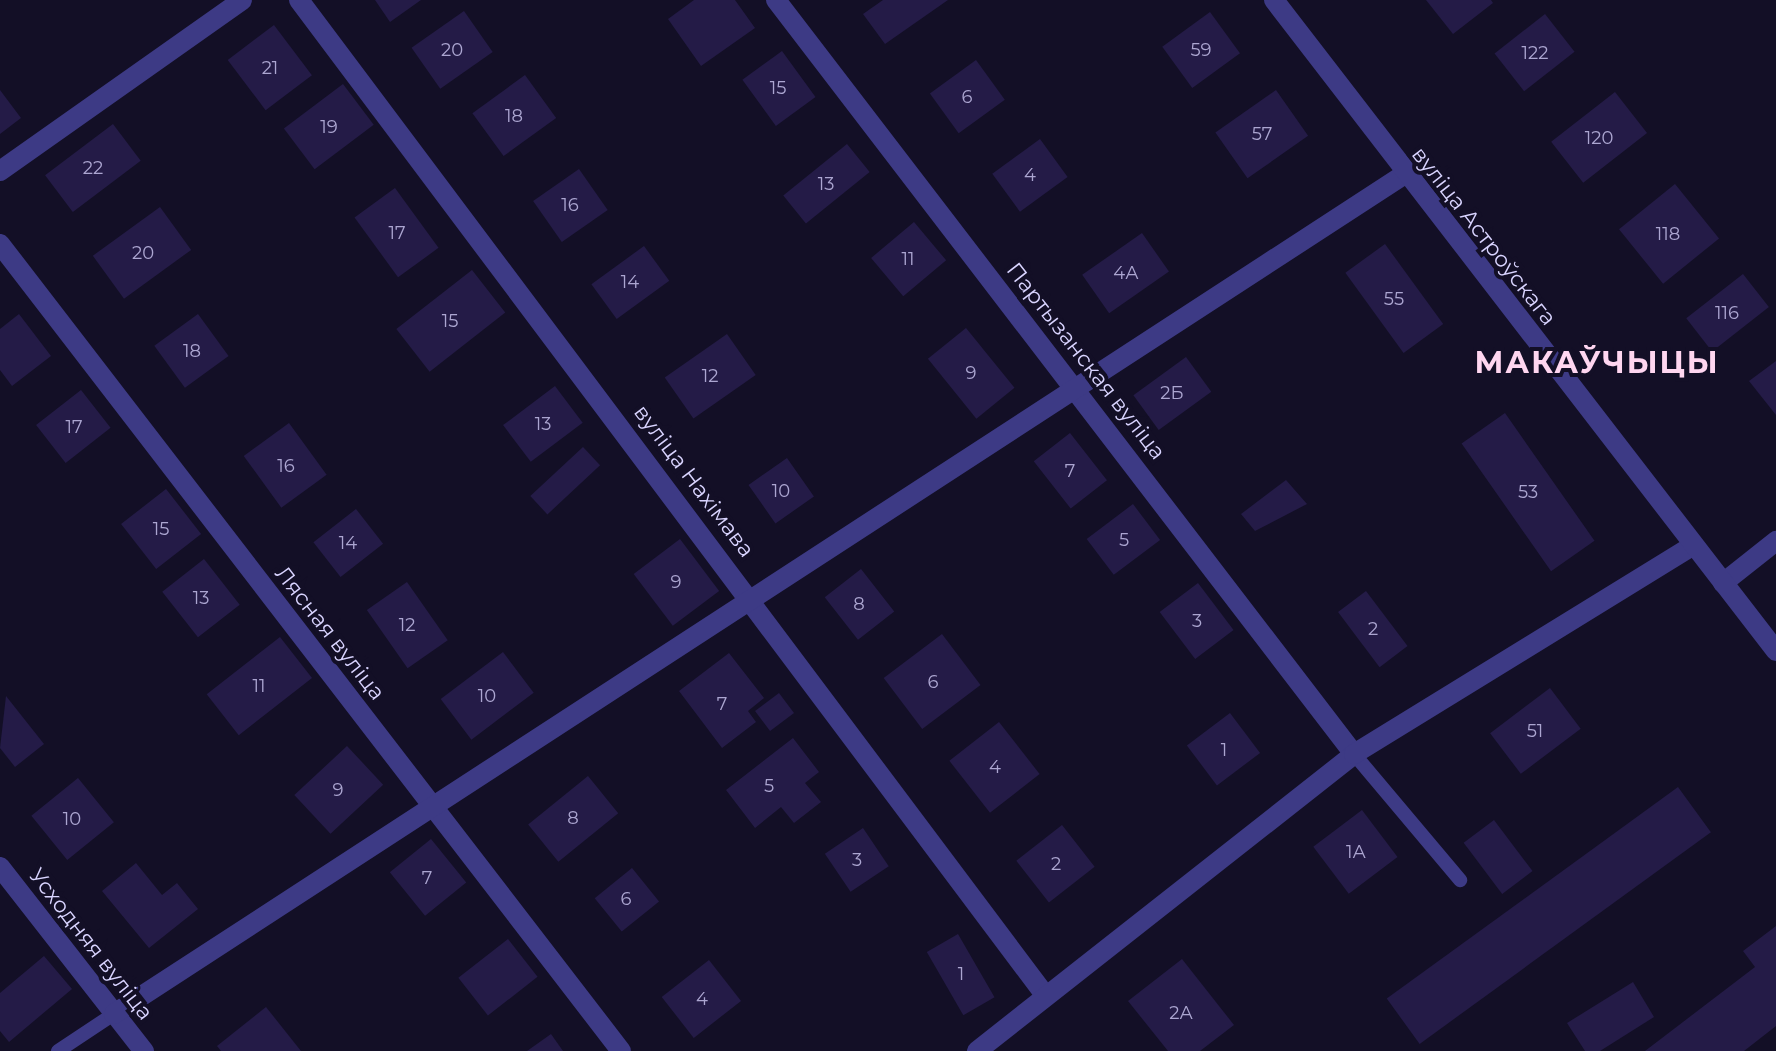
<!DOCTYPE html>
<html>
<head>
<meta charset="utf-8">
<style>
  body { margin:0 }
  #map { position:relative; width:1776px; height:1051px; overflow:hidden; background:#130f26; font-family:Montserrat,sans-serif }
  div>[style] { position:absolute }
  .building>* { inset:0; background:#241b47; transform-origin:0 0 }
  .service>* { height:14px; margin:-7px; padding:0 7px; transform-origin:7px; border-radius:7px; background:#3d3a85 }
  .minor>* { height:20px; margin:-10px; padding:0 10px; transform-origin:10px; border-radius:10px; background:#3d3a85 }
  .tertiary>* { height:20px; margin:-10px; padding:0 10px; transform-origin:10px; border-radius:10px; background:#3d3a85 }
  span { translate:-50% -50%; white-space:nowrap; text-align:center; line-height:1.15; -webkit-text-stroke:8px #130f26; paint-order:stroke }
  .number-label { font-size:18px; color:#aca6d1 }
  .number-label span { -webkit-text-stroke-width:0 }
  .street-label { font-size:22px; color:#d9d4ff }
  .district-label { font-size:30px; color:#ffd6f0; font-weight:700; letter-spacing:2px }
</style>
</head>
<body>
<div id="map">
  <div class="building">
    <div style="clip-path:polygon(375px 0,421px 0,390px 22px)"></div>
    <div style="clip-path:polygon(694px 0,735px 0,755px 28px,701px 66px,668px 19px)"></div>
    <div style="clip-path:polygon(883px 0,948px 0,885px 44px,863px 14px)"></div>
    <div style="clip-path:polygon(1426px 0,1491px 0,1493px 3px,1453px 34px)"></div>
    <div style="left:464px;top:11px;width:50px;height:64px;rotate:55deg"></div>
    <div style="left:1210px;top:12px;width:51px;height:59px;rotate:54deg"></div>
    <div style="left:1545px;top:14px;width:48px;height:64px;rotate:52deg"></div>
    <div style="left:274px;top:25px;width:63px;height:58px;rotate:53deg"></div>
    <div style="left:782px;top:51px;width:57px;height:49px;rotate:54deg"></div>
    <div style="left:976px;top:60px;width:49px;height:57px;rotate:54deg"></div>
    <div style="left:525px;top:75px;width:53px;height:65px;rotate:54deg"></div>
    <div style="left:343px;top:84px;width:51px;height:74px;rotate:53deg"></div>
    <div style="clip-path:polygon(0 90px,21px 118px,0 134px)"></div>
    <div style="left:1276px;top:90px;width:56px;height:74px;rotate:55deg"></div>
    <div style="left:1615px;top:92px;width:52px;height:81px;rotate:52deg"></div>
    <div style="left:113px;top:124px;width:46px;height:85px;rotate:53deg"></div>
    <div style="left:1040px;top:139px;width:47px;height:59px;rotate:54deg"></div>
    <div style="left:847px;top:144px;width:36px;height:82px;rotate:51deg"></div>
    <div style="left:579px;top:169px;width:50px;height:56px;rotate:55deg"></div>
    <div style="left:1675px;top:184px;width:70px;height:72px;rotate:51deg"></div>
    <div style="left:395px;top:188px;width:74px;height:50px;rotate:54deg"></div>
    <div style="left:160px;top:207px;width:53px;height:83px;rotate:54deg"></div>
    <div style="left:914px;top:222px;width:50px;height:56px;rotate:50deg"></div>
    <div style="left:1142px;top:233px;width:47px;height:73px;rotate:55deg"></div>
    <div style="left:1385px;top:244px;width:99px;height:49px;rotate:54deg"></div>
    <div style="left:644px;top:246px;width:43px;height:65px;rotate:54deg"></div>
    <div style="left:472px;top:270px;width:54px;height:96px;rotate:52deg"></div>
    <div style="left:1743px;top:274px;width:42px;height:72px;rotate:52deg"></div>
    <div style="clip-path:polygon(19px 314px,51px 356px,12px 386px,0 370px,0 329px)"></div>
    <div style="left:198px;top:314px;width:52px;height:54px;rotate:54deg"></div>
    <div style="left:966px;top:328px;width:77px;height:49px;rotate:51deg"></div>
    <div style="left:727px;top:334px;width:50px;height:76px;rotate:55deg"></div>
    <div style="left:1186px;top:357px;width:43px;height:65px;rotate:54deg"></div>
    <div style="clip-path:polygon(1776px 361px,1776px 415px,1749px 381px)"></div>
    <div style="left:555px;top:386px;width:46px;height:65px;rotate:53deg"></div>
    <div style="left:81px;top:390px;width:48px;height:57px;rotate:52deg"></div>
    <div style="left:1505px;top:413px;width:156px;height:53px;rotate:55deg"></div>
    <div style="left:289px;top:423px;width:64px;height:56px;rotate:54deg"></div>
    <div style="left:1070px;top:433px;width:60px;height:46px;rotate:52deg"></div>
    <div style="left:583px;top:447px;width:25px;height:72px;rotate:47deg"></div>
    <div style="left:787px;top:458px;width:47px;height:47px;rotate:55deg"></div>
    <div style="clip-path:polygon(1286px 480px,1307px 504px,1255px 531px,1241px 514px)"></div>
    <div style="left:166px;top:489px;width:57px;height:57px;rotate:52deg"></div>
    <div style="left:1133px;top:504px;width:45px;height:58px;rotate:53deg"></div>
    <div style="left:356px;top:509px;width:44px;height:54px;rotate:52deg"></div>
    <div style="left:680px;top:539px;width:65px;height:58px;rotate:53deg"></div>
    <div style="left:204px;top:559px;width:58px;height:53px;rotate:52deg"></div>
    <div style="left:861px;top:569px;width:54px;height:46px;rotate:52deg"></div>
    <div style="left:407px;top:582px;width:71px;height:49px;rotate:55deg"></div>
    <div style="left:1198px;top:583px;width:59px;height:48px;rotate:53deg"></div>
    <div style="left:1366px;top:591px;width:69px;height:35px;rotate:53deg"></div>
    <div style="left:942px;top:634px;width:64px;height:73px;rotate:53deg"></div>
    <div style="left:280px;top:637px;width:52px;height:93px;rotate:52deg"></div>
    <div style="left:503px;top:652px;width:51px;height:78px;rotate:53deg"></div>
    <div style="clip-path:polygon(729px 653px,764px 698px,748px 711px,756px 722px,722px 748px,679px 691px)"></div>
    <div style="left:1550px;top:688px;width:51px;height:75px;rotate:53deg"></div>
    <div style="left:779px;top:693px;width:25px;height:30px;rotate:53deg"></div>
    <div style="clip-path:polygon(6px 696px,44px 744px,15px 767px,0 748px)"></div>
    <div style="left:1230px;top:713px;width:50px;height:54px;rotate:53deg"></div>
    <div style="left:999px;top:722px;width:66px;height:63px;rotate:52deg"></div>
    <div style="clip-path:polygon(793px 738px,819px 772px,805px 783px,821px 802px,794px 823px,781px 807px,755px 828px,726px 790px)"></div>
    <div style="left:347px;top:746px;width:53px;height:72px;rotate:47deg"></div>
    <div style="left:588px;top:776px;width:48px;height:77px;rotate:51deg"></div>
    <div style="left:78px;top:778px;width:57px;height:60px;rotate:51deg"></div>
    <div style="left:1678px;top:787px;width:56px;height:360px;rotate:54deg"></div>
    <div style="left:1362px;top:810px;width:59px;height:61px;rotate:53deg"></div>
    <div style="left:1494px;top:820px;width:64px;height:38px;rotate:53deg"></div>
    <div style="left:1062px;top:825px;width:53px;height:58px;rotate:52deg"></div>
    <div style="left:863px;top:828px;width:46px;height:46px;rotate:56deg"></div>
    <div style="left:431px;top:839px;width:56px;height:53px;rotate:51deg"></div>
    <div style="clip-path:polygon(136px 863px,162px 895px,177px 883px,198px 909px,149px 948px,102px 891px)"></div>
    <div style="left:632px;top:868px;width:43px;height:48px;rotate:51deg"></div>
    <div style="clip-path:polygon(1776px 926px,1776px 1026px,1744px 1051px,1645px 1051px,1755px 967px,1743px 951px)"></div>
    <div style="left:958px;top:934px;width:73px;height:36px;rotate:60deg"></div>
    <div style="left:508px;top:939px;width:48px;height:63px;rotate:52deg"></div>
    <div style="clip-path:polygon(44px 956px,72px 989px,9px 1042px,0 1031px,0 993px)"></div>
    <div style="clip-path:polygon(1182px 959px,1234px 1025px,1200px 1051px,1168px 1051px,1128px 1001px)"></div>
    <div style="left:709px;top:960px;width:52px;height:60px;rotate:52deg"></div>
    <div style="clip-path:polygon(1633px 982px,1654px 1017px,1600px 1051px,1585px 1051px,1567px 1023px)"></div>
    <div style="clip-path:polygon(266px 1007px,301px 1051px,221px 1051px,217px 1046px)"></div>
    <div style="clip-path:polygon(551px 1034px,563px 1051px,527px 1051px)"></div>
  </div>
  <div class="service">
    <div style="left:1354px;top:754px;width:165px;rotate:49.9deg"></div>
    <div style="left:58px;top:1051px;width:67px;rotate:-33.5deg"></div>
  </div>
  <div class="minor">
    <div style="left:299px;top:0;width:1244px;rotate:53.14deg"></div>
    <div style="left:776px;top:0;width:950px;rotate:52.53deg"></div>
    <div style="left:0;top:171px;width:296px;rotate:-35.2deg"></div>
    <div style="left:0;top:244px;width:1018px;rotate:52.42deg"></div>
    <div style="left:1723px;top:583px;width:68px;rotate:-38.4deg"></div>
    <div style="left:0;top:867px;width:234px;rotate:52deg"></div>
    <div style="left:114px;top:1014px;width:1540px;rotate:-33.05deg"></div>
    <div style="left:977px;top:1051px;width:480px;rotate:-38.2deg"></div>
    <div style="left:1354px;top:754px;width:397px;rotate:-31.6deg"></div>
  </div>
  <div class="tertiary">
    <div style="left:1274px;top:0;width:822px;rotate:52.36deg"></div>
  </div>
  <div class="number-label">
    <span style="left:452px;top:50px">20</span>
    <span style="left:1201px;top:50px">59</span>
    <span style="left:1535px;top:53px">122</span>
    <span style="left:270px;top:68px">21</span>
    <span style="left:778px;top:88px">15</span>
    <span style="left:967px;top:97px">6</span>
    <span style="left:514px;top:116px">18</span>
    <span style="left:329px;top:127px">19</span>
    <span style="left:1262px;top:134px">57</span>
    <span style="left:1599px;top:138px">120</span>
    <span style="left:93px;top:168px">22</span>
    <span style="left:1030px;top:175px">4</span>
    <span style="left:826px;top:184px">13</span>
    <span style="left:570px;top:205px">16</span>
    <span style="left:397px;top:233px">17</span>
    <span style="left:1668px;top:234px">118</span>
    <span style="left:143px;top:253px">20</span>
    <span style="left:908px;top:259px">11</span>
    <span style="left:1126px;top:273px">4А</span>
    <span style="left:630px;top:282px">14</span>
    <span style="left:1394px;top:299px">55</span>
    <span style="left:1727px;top:313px">116</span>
    <span style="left:450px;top:321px">15</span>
    <span style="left:192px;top:351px">18</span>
    <span style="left:971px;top:373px">9</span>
    <span style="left:710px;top:376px">12</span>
    <span style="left:1172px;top:393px">2Б</span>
    <span style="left:543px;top:424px">13</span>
    <span style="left:74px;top:427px">17</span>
    <span style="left:286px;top:466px">16</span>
    <span style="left:1070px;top:471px">7</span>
    <span style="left:781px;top:491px">10</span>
    <span style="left:1528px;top:492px">53</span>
    <span style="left:161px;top:529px">15</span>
    <span style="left:1124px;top:540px">5</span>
    <span style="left:348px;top:543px">14</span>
    <span style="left:676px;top:582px">9</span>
    <span style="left:201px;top:598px">13</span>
    <span style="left:859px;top:604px">8</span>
    <span style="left:1197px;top:621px">3</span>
    <span style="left:407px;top:625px">12</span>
    <span style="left:1373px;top:629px">2</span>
    <span style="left:933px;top:682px">6</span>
    <span style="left:259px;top:686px">11</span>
    <span style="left:487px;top:696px">10</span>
    <span style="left:722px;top:704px">7</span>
    <span style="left:1535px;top:731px">51</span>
    <span style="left:1224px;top:750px">1</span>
    <span style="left:995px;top:767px">4</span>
    <span style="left:769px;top:786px">5</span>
    <span style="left:338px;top:790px">9</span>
    <span style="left:573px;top:818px">8</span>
    <span style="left:72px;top:819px">10</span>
    <span style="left:1356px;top:852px">1А</span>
    <span style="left:857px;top:860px">3</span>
    <span style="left:1056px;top:864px">2</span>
    <span style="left:427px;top:878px">7</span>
    <span style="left:626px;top:899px">6</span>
    <span style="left:961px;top:974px">1</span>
    <span style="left:702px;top:999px">4</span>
    <span style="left:1181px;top:1013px">2А</span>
  </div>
  <div class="street-label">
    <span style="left:1484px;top:236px;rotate:52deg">вуліца Астроўскага</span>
    <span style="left:1086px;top:361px;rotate:52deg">Партызанская вуліца</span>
    <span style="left:694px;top:481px;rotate:53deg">вуліца Нахімава</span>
    <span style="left:330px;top:633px;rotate:52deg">Лясная вуліца</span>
    <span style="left:91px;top:944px;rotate:52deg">Усходняя вуліца</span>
  </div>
  <div class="district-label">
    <span style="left:1597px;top:363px">МАКАЎЧЫЦЫ</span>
  </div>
</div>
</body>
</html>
